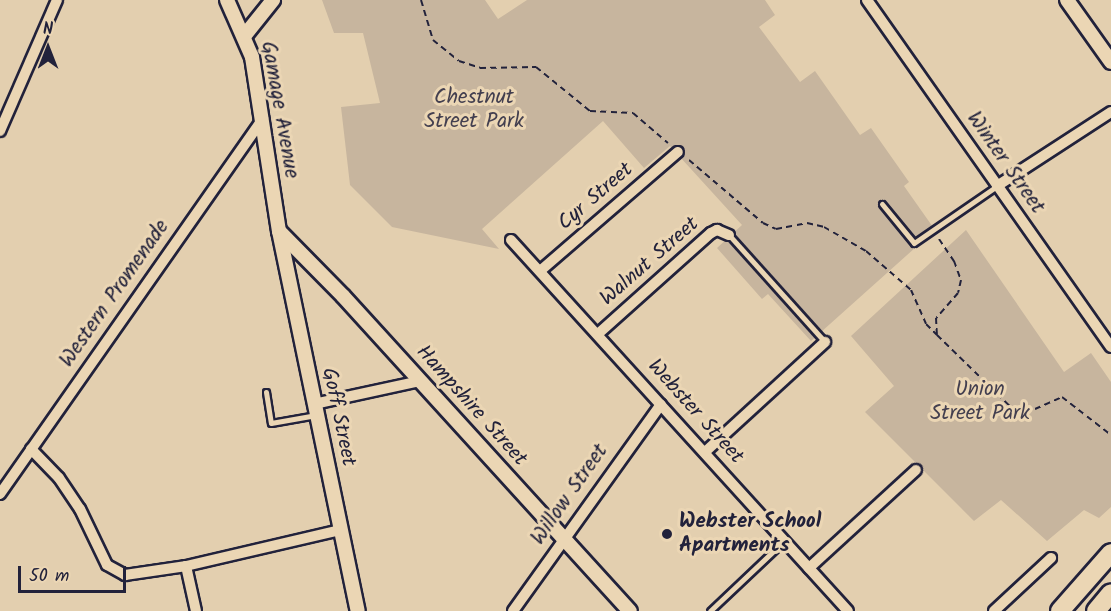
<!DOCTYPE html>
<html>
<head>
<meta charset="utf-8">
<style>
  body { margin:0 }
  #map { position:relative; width:1111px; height:611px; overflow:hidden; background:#e3cfaf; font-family:Kalam,sans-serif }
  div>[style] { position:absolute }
  .green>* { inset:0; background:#c7b59e }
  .path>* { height:2px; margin-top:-1px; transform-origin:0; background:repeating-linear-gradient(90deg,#22223b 0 6px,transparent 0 10.5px) }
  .roads { filter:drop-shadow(2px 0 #22223b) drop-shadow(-2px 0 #22223b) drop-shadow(0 2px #22223b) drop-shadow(0 -2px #22223b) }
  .service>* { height:5px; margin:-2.5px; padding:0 2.5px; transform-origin:2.5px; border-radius:2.5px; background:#ebd6b4 }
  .minor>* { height:10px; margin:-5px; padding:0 5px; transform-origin:5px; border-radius:5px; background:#ebd6b4 }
  .tertiary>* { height:14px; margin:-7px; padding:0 7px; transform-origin:7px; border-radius:7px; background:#ebd6b4 }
  .trunk>* { height:18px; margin:-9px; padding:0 9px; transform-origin:9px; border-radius:9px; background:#ebd6b4 }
  .dots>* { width:16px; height:16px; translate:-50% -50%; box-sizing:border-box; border:3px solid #ebd6b4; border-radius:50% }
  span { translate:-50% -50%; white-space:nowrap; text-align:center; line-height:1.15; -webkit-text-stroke:6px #ebd6b4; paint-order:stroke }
  .park-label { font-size:21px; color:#433f4f }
  .street-label { font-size:21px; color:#22223b }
  .poi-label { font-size:21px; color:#22223b; font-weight:700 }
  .left { translate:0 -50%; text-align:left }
  .north { position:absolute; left:18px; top:18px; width:60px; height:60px; -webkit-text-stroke:4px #ebd6b4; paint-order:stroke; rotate:0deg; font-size:16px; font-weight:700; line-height:24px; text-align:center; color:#22223b }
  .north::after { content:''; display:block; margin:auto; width:21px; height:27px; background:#22223b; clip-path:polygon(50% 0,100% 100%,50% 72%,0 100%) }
  .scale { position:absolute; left:18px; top:566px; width:108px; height:27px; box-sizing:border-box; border:3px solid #22223b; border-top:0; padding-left:8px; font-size:18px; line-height:21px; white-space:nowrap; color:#22223b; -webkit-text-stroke:4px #ebd6b4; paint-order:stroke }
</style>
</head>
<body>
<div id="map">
  <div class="green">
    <div style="clip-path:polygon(322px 0,485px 0,498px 19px,527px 0,765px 0,775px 15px,759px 27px,800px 82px,815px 71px,860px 135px,871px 128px,909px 182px,904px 186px,935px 230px,811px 341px,768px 294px,762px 299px,717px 248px,742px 225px,670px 146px,644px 168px,603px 121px,482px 229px,499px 249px,392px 227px,350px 185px,341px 107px,380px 103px,363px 33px,334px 33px)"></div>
    <div style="clip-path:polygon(966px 230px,1064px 372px,1091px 353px,1111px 382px,1111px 507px,1099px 518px,1084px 510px,1047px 541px,1001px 500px,974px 521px,865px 412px,894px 386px,851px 336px)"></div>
  </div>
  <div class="path">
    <div style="left:421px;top:0;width:42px;rotate:73.3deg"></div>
    <div style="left:433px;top:40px;width:33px;rotate:39deg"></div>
    <div style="left:459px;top:61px;width:22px;rotate:18deg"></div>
    <div style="left:480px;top:68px;width:56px;rotate:-1deg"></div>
    <div style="left:536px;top:67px;width:70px;rotate:39.2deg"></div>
    <div style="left:590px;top:111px;width:43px;rotate:2.7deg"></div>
    <div style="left:633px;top:113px;width:46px;rotate:40.6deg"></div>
    <div style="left:689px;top:160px;width:97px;rotate:40.4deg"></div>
    <div style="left:763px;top:223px;width:14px;rotate:25deg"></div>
    <div style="left:776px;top:229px;width:32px;rotate:-11deg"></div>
    <div style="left:807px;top:223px;width:17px;rotate:13deg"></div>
    <div style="left:824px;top:227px;width:48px;rotate:29.7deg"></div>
    <div style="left:866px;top:251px;width:60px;rotate:40.9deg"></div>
    <div style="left:911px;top:290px;width:37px;rotate:66deg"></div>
    <div style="left:926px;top:324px;width:16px;rotate:45deg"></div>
    <div style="left:939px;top:239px;width:27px;rotate:56deg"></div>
    <div style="left:954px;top:261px;width:20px;rotate:70deg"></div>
    <div style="left:961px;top:280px;width:13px;rotate:103deg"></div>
    <div style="left:958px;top:293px;width:33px;rotate:131deg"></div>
    <div style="left:936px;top:318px;width:17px;rotate:87deg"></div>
    <div style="left:937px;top:335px;width:109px;rotate:44.3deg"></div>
    <div style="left:1015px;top:411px;width:20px;rotate:-6deg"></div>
    <div style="left:1035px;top:409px;width:30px;rotate:-24deg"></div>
    <div style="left:1062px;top:397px;width:62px;rotate:37.8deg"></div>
  </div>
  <div class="roads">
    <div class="service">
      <div style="left:882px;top:204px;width:50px;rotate:50.6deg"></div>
      <div style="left:914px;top:243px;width:101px;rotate:-34.5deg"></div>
      <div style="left:729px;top:235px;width:144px;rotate:48.1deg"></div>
      <div style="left:266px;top:392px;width:31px;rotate:81deg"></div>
      <div style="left:271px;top:423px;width:46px;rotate:-10.1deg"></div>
      <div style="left:710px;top:611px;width:102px;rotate:-43.4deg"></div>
    </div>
    <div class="minor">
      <div style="left:867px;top:0;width:424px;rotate:54.9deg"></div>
      <div style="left:0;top:131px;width:143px;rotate:-66.5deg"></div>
      <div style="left:997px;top:186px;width:136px;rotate:-33deg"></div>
      <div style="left:511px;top:240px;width:501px;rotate:47.75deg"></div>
      <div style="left:540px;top:271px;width:182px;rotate:-40.8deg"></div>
      <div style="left:599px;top:333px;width:150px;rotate:-41.8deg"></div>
      <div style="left:711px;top:233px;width:7px;rotate:-27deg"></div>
      <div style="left:717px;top:230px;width:13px;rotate:23deg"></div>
      <div style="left:314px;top:404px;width:108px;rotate:-12.2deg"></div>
      <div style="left:31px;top:449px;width:40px;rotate:46deg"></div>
      <div style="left:59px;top:478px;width:37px;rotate:56deg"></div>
      <div style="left:80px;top:509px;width:62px;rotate:64.3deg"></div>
      <div style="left:107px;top:565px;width:21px;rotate:29deg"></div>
      <div style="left:125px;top:575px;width:62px;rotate:-8.4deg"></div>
      <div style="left:186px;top:566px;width:159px;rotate:-13.1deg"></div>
      <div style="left:705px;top:452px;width:163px;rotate:-42.5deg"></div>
      <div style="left:0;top:494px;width:459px;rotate:-55deg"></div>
      <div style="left:186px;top:566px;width:46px;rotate:77.5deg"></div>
      <div style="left:809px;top:568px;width:145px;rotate:-42.5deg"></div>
      <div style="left:513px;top:611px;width:254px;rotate:-54.4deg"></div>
      <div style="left:994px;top:611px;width:78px;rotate:-42.9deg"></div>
    </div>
    <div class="tertiary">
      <div style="left:227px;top:0;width:62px;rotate:66.3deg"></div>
      <div style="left:252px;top:57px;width:176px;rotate:81.2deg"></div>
      <div style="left:279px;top:231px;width:388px;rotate:78.3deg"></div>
      <div style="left:1067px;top:0;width:76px;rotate:54.6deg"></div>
      <div style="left:245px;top:35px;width:45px;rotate:-51.3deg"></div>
      <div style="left:279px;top:231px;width:91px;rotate:45.4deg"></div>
      <div style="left:343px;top:296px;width:426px;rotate:47.7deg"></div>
    </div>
    <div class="trunk">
      <div style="left:1060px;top:611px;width:77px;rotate:-48.7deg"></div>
      <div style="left:1096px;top:611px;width:23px;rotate:-50deg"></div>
    </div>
  </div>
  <div class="dots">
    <div style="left:667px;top:534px;background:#22223b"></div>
  </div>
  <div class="park-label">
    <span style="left:474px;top:110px">Chestnut<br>Street Park</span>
    <span style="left:980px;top:402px">Union<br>Street Park</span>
  </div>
  <div class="street-label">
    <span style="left:279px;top:110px;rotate:80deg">Gamage Avenue</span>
    <span style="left:1005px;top:163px;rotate:55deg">Winter Street</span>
    <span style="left:596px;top:197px;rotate:-41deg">Cyr Street</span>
    <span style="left:650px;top:262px;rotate:-41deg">Walnut Street</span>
    <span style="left:115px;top:294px;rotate:-55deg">Western Promenade</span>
    <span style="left:471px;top:406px;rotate:48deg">Hampshire Street</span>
    <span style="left:695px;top:412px;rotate:48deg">Webster Street</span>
    <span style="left:338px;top:417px;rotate:78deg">Goff Street</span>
    <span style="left:570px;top:495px;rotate:-55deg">Willow Street</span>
  </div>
  <div class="poi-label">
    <span class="left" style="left:679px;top:534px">Webster School<br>Apartments</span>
  </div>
  <div class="north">N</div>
  <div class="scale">50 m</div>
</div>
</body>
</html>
